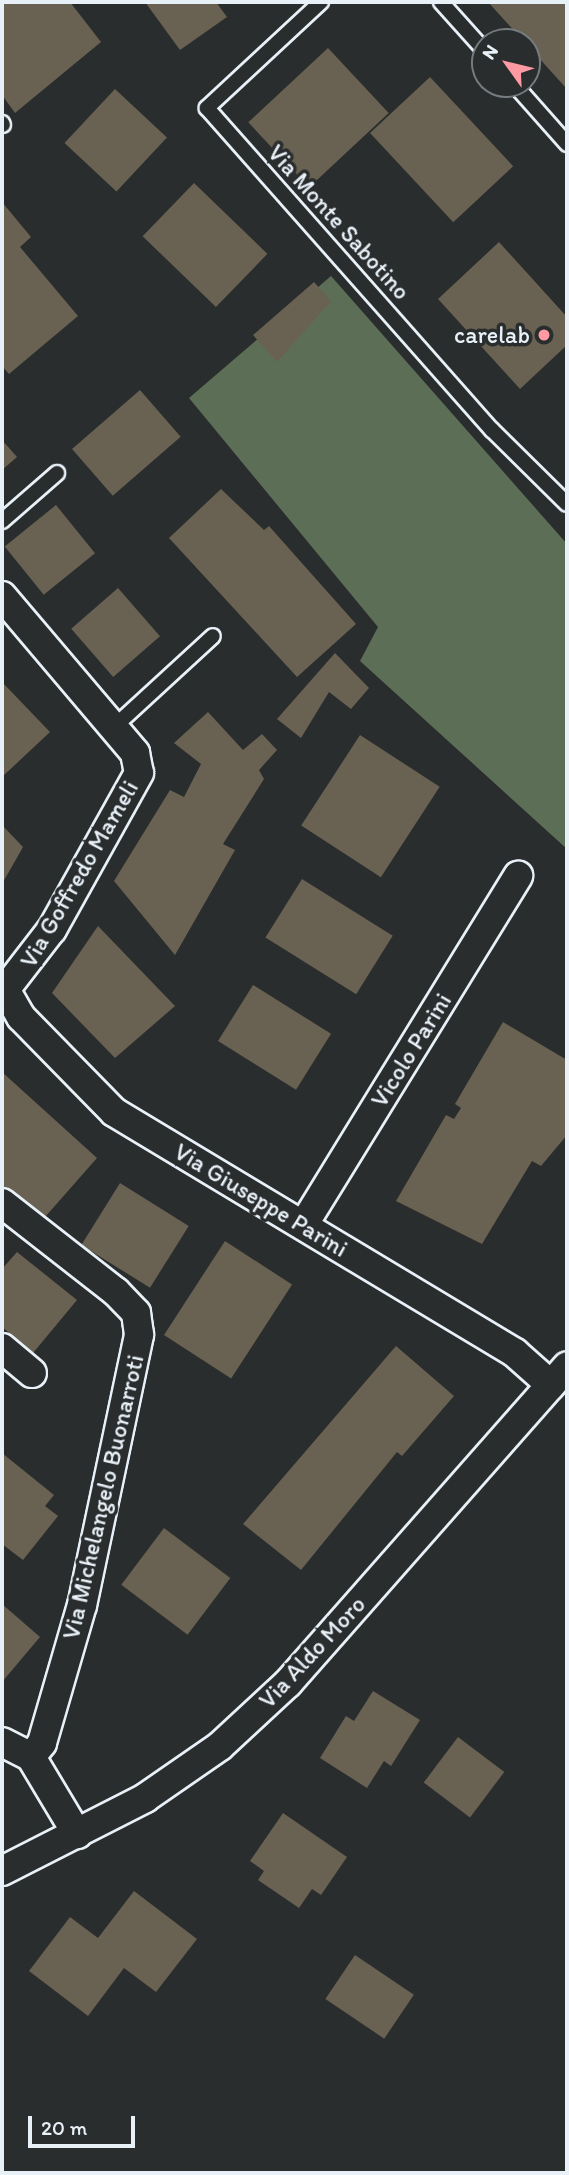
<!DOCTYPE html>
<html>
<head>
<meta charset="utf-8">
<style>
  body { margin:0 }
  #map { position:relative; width:569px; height:2175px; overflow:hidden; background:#2a2d2e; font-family:Itim,sans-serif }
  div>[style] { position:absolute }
  .green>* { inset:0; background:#5d6e57 }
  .building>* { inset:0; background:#696151; transform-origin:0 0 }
  .roads { filter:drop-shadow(2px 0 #e8f1f8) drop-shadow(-2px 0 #e8f1f8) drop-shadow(0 2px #e8f1f8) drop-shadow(0 -2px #e8f1f8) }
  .service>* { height:14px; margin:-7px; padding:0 7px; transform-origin:7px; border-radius:7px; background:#2a2d2e }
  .minor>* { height:28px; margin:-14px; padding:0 14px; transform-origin:14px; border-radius:14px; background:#2a2d2e }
  .dots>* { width:19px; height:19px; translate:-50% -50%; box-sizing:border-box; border:4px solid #2a2d2e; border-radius:50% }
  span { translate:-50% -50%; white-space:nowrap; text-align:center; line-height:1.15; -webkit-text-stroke:7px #2a2d2e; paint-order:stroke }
  .street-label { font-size:24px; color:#e8f1f8 }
  .poi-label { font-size:24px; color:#e8f1f8 }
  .right { translate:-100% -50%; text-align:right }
  .frame { position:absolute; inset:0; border:4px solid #e8f1f8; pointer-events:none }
  .north { position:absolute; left:471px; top:28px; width:70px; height:70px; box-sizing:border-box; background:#2a2d2e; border:2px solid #767b7f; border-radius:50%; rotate:304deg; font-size:19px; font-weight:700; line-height:28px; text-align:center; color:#e8f1f8 }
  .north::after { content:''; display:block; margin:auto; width:24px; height:32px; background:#ff9aa2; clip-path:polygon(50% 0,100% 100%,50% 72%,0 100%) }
  .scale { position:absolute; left:28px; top:2116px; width:107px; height:32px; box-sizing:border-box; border:4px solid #e8f1f8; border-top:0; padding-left:9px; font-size:21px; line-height:24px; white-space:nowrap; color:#e8f1f8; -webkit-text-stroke:5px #2a2d2e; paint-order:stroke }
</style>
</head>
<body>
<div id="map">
  <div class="green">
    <div style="clip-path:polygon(331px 276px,567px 544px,567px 849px,360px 661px,378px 627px,189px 398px)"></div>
  </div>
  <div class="building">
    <div style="clip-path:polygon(2px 2px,70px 2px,101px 42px,15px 113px,2px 95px)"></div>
    <div style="clip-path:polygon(145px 2px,216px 2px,227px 17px,180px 50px)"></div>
    <div style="clip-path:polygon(488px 2px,567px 2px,567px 87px,566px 88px)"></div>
    <div style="left:328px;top:48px;width:89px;height:109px;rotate:47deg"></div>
    <div style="left:430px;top:77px;width:122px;height:82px;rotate:47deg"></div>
    <div style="left:115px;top:89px;width:71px;height:74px;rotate:43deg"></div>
    <div style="left:194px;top:183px;width:102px;height:74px;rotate:44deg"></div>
    <div style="clip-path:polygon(2px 202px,31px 237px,20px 247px,78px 316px,9px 374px,2px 366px)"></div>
    <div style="clip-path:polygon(499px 242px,567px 317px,567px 345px,520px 389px,438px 299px)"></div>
    <div style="clip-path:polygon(314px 282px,331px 301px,277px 362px,253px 335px)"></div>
    <div style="left:140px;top:390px;width:62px;height:90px;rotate:49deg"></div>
    <div style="clip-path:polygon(2px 440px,17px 457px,2px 470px)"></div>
    <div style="clip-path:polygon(221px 489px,264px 530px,269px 526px,356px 624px,297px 677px,169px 538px)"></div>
    <div style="left:56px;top:505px;width:62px;height:66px;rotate:51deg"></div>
    <div style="left:118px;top:588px;width:64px;height:62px;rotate:49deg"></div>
    <div style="clip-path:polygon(335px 653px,369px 688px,351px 709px,329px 692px,301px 738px,277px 719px)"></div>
    <div style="clip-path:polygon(2px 682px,50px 732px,2px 777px)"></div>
    <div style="clip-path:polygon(208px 712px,243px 750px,262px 734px,277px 750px,259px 770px,264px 779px,223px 844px,235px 850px,175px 955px,114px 881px,170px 790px,184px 797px,201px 764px,174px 743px)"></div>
    <div style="left:360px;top:735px;width:95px;height:108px;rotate:33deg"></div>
    <div style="clip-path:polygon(2px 825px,23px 847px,2px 884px)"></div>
    <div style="left:302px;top:879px;width:107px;height:69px;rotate:32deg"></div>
    <div style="clip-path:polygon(98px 926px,175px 1006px,115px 1058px,52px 993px)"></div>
    <div style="left:253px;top:985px;width:92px;height:66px;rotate:32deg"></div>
    <div style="clip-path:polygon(503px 1022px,567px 1060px,567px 1135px,541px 1166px,532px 1161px,482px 1244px,396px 1201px,446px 1115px,454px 1119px,461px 1108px,455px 1104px)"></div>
    <div style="clip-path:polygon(2px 1072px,97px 1158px,38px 1225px,2px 1192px)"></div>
    <div style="left:120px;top:1183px;width:81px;height:73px;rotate:32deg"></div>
    <div style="left:225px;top:1241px;width:80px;height:112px;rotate:33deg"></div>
    <div style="clip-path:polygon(17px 1252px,77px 1300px,33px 1353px,2px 1327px,2px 1269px)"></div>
    <div style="clip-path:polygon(396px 1346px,454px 1396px,402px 1456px,397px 1452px,301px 1570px,243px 1524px)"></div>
    <div style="clip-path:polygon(2px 1453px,54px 1495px,45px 1506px,58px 1516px,23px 1560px,2px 1544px)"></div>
    <div style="left:164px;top:1528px;width:83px;height:71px;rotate:37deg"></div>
    <div style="clip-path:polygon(2px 1604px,40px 1637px,2px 1682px)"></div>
    <div style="clip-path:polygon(373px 1691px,420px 1720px,391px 1766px,384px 1761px,367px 1788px,320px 1758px,346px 1716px,354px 1721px)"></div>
    <div style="left:458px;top:1737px;width:58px;height:57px;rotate:37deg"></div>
    <div style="clip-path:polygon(283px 1813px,347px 1857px,321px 1895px,312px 1889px,299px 1908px,258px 1880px,264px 1871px,250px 1861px)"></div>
    <div style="clip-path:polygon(134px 1891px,197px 1939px,156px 1992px,124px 1968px,88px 2016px,29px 1971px,70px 1917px,98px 1938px)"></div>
    <div style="left:355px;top:1955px;width:71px;height:53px;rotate:34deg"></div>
  </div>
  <div class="roads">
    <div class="service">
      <div style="left:321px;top:2px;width:156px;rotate:137.1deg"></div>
      <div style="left:207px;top:108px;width:430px;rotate:48.5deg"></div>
      <div style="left:492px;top:430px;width:105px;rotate:44.6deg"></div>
      <div style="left:441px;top:2px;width:66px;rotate:48.1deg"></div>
      <div style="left:514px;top:84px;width:80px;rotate:48.5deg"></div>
      <div style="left:2px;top:123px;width:2px;rotate:63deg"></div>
      <div style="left:2px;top:521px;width:73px;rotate:-41.1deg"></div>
      <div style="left:114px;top:727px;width:134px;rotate:-42.6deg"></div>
    </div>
    <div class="minor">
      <div style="left:2px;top:596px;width:206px;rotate:49.7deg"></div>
      <div style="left:135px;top:753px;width:20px;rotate:79deg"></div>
      <div style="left:139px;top:773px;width:179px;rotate:119.1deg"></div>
      <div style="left:52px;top:929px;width:72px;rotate:127.7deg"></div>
      <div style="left:2px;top:984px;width:38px;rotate:60deg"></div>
      <div style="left:21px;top:1017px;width:133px;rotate:45.6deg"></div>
      <div style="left:114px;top:1112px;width:468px;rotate:31deg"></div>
      <div style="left:515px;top:1353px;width:48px;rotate:41.6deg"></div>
      <div style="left:2px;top:1203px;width:145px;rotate:38deg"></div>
      <div style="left:116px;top:1292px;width:29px;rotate:46deg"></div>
      <div style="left:136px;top:1313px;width:22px;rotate:82deg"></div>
      <div style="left:139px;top:1335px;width:276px;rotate:101.9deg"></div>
      <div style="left:82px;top:1605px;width:144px;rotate:106.2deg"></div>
      <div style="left:42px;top:1743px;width:18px;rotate:128deg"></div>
      <div style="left:304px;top:1224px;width:409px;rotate:-58.4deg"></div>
      <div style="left:2px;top:1348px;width:39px;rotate:40deg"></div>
      <div style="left:2px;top:1742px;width:33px;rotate:27deg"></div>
      <div style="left:31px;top:1757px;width:90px;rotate:59.1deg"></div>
      <div style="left:2px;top:1871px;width:161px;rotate:-27deg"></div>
      <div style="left:145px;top:1798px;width:91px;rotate:-34.7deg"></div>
      <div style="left:220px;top:1746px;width:93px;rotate:-42.8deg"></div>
      <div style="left:288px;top:1683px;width:422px;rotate:-48.6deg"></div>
    </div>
  </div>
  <div class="dots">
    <div style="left:544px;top:335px;background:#ff9aa2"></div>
  </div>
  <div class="street-label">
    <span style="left:339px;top:222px;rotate:48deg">Via Monte Sabotino</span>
    <span style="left:79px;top:874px;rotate:-60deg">Via Goffredo Mameli</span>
    <span style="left:411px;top:1050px;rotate:-58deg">Vicolo Parini</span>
    <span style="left:261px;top:1200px;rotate:31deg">Via Giuseppe Parini</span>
    <span style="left:103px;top:1497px;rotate:-77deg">Via Michelangelo Buonarroti</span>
    <span style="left:312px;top:1652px;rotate:-47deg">Via Aldo Moro</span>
  </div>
  <div class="poi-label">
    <span class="right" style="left:530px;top:335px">carelab</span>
  </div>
  <div class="frame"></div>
  <div class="north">N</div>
  <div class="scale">20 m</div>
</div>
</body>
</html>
